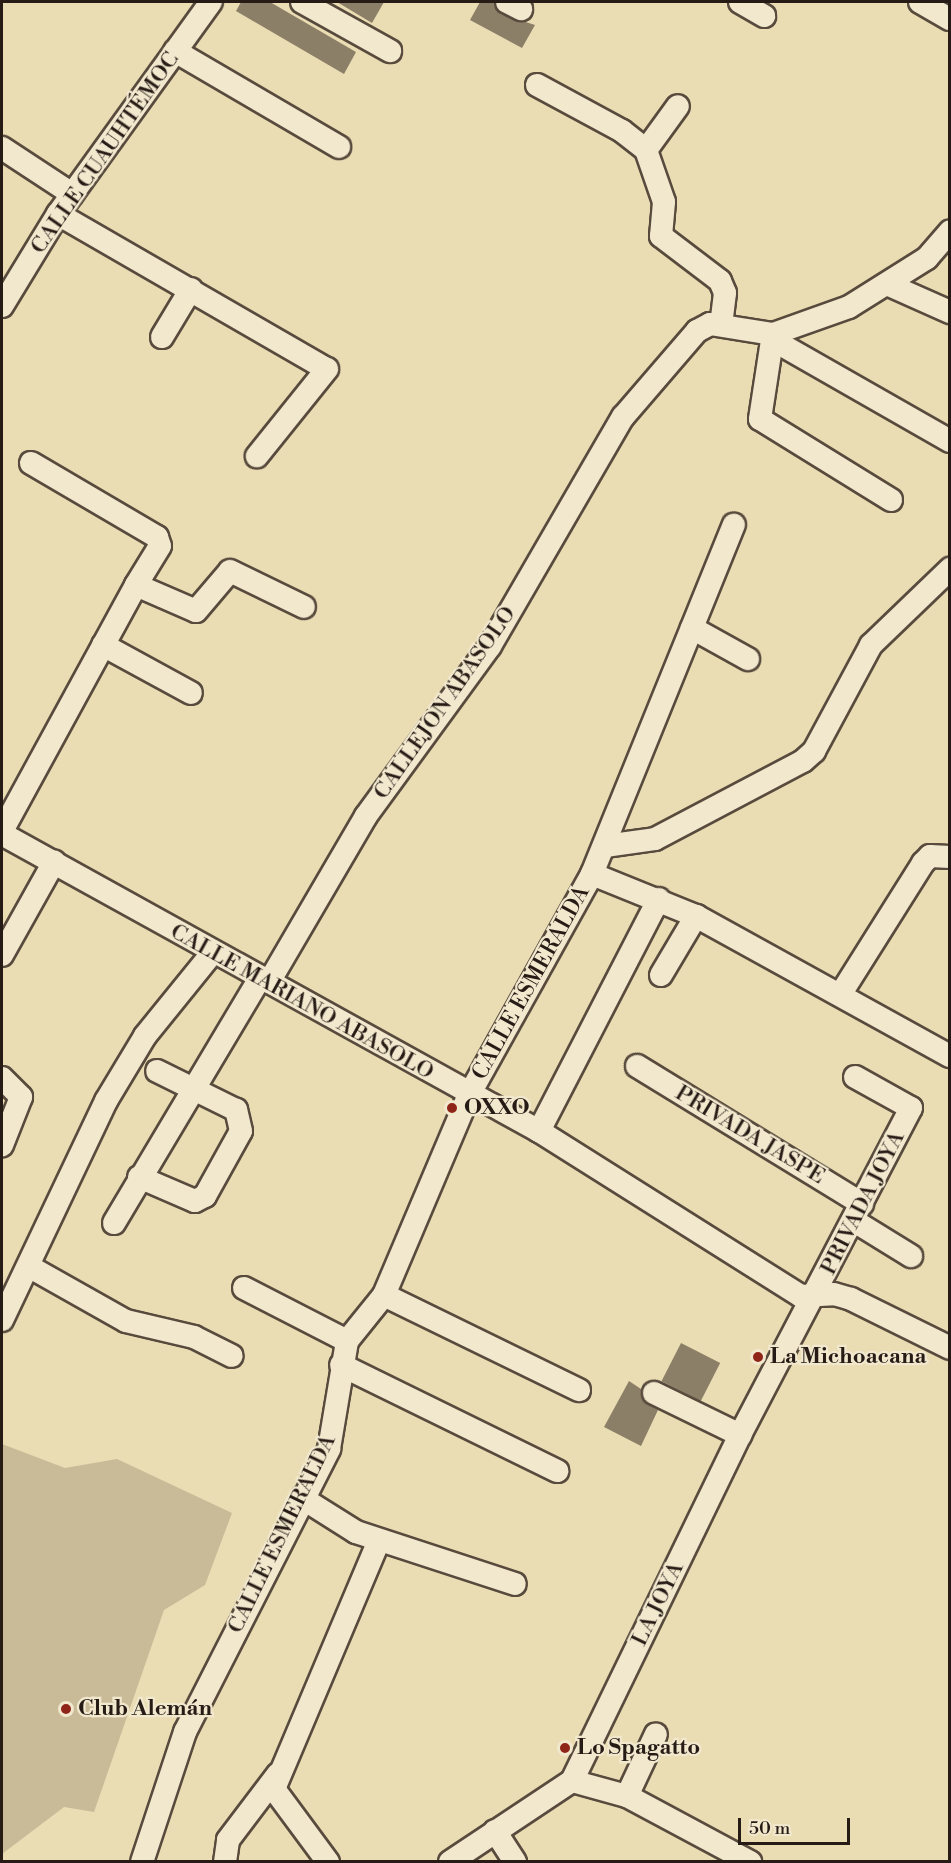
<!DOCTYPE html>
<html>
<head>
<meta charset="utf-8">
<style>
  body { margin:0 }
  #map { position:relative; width:951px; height:1863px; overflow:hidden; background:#eadcb3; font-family:"Libre Bodoni",serif }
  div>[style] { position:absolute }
  .green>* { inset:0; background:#c9bb98 }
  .building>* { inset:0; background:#8c7f68; transform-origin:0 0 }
  .roads { filter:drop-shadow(2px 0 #584b3d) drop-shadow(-2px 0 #584b3d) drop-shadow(0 2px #584b3d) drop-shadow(0 -2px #584b3d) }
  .minor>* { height:22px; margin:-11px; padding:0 11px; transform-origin:11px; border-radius:11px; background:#f1e8ce }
  .dots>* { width:16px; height:16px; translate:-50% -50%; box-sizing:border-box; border:3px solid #f1e8ce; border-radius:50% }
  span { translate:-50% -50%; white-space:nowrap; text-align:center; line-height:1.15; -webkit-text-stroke:4.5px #f1e8ce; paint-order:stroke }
  .street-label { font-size:22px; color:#271b16 }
  .poi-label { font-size:22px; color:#271b16; font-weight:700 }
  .left { translate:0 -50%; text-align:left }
  .frame { position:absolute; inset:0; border:3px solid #271b16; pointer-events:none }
  .scale { position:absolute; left:738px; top:1818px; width:112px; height:27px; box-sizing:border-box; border:3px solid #271b16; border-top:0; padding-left:8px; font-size:18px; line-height:21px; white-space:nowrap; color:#271b16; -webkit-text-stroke:4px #f1e8ce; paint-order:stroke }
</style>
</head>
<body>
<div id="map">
  <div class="green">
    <div style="clip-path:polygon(2px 1444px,65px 1468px,117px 1459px,232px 1513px,205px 1585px,164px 1610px,94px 1812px,64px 1807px,2px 1854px)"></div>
  </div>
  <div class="building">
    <div style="clip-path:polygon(241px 2px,270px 2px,356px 52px,344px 74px,236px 11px)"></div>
    <div style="clip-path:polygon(337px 2px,384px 2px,372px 23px)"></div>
    <div style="clip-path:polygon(480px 2px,494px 2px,501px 14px,535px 25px,522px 48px,470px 20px)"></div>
    <div style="left:681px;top:1343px;width:44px;height:43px;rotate:27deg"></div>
    <div style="clip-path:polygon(629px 1381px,641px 1389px,643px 1401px,658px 1410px,641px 1446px,604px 1427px)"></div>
  </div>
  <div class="roads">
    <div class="minor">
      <div style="left:302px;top:2px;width:101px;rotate:29.1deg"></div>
      <div style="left:507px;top:2px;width:16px;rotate:27deg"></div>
      <div style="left:740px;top:2px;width:28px;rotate:30deg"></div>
      <div style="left:920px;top:2px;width:34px;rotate:30deg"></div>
      <div style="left:175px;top:51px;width:190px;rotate:30.3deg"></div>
      <div style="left:537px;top:85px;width:97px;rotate:28.4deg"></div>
      <div style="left:622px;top:131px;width:31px;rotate:38deg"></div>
      <div style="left:646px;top:150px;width:55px;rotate:70.9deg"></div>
      <div style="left:664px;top:202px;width:34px;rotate:95deg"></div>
      <div style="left:661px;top:236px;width:74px;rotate:37.3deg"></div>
      <div style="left:720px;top:281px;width:13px;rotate:67deg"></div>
      <div style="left:725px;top:293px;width:32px;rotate:97deg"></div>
      <div style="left:2px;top:148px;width:84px;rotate:33.3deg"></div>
      <div style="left:646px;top:150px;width:54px;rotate:-54deg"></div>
      <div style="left:58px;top:214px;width:310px;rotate:30deg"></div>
      <div style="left:327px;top:369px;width:112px;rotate:128.8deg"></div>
      <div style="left:889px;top:285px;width:67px;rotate:23.9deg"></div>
      <div style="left:2px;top:306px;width:108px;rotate:-58.7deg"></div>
      <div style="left:58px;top:214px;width:261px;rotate:-54.2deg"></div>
      <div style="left:773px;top:334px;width:86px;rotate:98.7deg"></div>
      <div style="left:760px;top:419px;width:154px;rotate:31.7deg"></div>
      <div style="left:162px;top:337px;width:56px;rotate:-58.9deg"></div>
      <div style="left:773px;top:340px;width:204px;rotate:29.7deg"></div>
      <div style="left:31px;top:463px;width:146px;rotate:30.4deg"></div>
      <div style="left:157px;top:537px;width:9px;rotate:72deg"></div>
      <div style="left:160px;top:546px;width:46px;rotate:121.6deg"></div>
      <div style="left:692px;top:628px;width:64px;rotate:29deg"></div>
      <div style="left:103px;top:645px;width:100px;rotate:28.6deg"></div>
      <div style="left:2px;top:831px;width:280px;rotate:-61.4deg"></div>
      <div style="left:136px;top:585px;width:65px;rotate:23.4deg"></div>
      <div style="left:196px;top:611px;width:52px;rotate:-49.6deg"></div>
      <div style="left:230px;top:571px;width:82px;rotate:25.9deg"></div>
      <div style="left:2px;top:834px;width:614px;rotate:28.95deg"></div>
      <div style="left:539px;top:1131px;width:310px;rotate:32.2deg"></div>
      <div style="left:801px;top:1296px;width:33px;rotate:-3deg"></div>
      <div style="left:834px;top:1294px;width:18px;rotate:16deg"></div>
      <div style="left:851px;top:1299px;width:110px;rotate:26.3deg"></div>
      <div style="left:605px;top:846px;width:50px;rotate:-8deg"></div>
      <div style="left:655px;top:839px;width:167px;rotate:-27.8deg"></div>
      <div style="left:803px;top:761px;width:15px;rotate:-42deg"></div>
      <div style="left:814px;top:751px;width:120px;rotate:-61.7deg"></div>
      <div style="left:871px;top:645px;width:110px;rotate:-43.9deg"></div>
      <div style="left:592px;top:874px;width:112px;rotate:22deg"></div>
      <div style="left:696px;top:916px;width:290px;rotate:28.9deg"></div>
      <div style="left:2px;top:955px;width:107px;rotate:-60.8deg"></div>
      <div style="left:661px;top:975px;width:69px;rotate:-59.3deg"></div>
      <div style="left:269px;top:982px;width:192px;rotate:-59.7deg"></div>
      <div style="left:366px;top:816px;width:210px;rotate:-53.9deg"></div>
      <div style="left:490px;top:646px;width:265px;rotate:-59.9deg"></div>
      <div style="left:623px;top:417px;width:113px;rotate:-49.3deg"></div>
      <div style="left:697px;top:331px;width:15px;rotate:-28deg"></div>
      <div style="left:710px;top:324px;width:64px;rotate:9deg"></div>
      <div style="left:773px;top:334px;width:81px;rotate:-19.6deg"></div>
      <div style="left:849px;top:307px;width:92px;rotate:-32.1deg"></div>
      <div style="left:927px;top:258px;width:35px;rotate:-49deg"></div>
      <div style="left:840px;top:995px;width:156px;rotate:-57.8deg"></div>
      <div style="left:923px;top:863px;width:10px;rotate:-45deg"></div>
      <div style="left:930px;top:856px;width:20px;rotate:3deg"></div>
      <div style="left:637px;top:1066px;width:264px;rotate:31.5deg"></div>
      <div style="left:2px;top:1078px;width:27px;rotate:45deg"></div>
      <div style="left:21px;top:1097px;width:52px;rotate:111.6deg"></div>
      <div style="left:539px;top:1131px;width:261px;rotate:-62.7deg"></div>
      <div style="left:139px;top:1177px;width:61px;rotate:23.2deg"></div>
      <div style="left:195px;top:1201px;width:11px;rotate:-27deg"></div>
      <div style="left:205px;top:1196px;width:74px;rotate:-61deg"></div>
      <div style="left:241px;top:1131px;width:22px;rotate:-103deg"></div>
      <div style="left:236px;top:1110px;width:88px;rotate:-153.7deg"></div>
      <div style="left:854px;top:1221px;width:67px;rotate:31.6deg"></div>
      <div style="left:114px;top:1223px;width:285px;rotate:-59.2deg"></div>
      <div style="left:30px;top:1267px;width:110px;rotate:29.4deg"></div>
      <div style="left:126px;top:1321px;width:70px;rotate:13.2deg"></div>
      <div style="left:194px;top:1337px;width:42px;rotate:26.6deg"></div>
      <div style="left:244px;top:1288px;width:116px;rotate:27.2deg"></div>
      <div style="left:384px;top:1295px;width:217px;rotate:26deg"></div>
      <div style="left:2px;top:1320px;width:242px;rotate:-64.6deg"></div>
      <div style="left:106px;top:1101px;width:76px;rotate:-59deg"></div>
      <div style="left:145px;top:1036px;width:108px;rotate:-51deg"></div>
      <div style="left:341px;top:1365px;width:241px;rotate:26.1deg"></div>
      <div style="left:654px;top:1393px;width:96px;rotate:26deg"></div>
      <div style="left:302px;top:1498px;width:64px;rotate:32.2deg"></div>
      <div style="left:356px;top:1532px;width:167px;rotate:18.1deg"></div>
      <div style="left:572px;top:1781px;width:57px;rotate:15.3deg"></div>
      <div style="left:627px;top:1796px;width:140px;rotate:28.2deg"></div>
      <div style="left:627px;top:1796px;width:68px;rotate:-64.9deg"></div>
      <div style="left:495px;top:1831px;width:37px;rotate:57deg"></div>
      <div style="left:142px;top:1862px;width:137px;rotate:-71.7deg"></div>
      <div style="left:185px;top:1732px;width:318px;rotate:-63deg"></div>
      <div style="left:329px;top:1449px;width:109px;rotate:-80.5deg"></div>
      <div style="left:347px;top:1341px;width:59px;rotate:-51.2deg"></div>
      <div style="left:384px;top:1295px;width:217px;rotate:-67deg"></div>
      <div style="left:469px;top:1095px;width:253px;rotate:-60.9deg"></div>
      <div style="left:592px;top:874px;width:377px;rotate:-67.9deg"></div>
      <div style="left:225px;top:1862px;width:22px;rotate:-82deg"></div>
      <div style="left:228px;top:1840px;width:83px;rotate:-52.9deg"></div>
      <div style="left:328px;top:1862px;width:91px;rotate:-126.5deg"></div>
      <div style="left:274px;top:1789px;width:269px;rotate:-67.1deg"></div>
      <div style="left:450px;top:1862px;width:146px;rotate:-33.6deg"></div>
      <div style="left:572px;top:1781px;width:385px;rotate:-64.1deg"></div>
      <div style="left:740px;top:1435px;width:369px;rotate:-62.4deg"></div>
      <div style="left:911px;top:1108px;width:64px;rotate:-151deg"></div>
    </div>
  </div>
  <div class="dots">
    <div style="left:452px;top:1108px;background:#8f2418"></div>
    <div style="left:758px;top:1357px;background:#8f2418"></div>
    <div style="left:66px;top:1709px;background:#8f2418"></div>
    <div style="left:565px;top:1748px;background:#8f2418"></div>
  </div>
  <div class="street-label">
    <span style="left:105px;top:153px;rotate:-55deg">CALLE CUAUHTÉMOC</span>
    <span style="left:445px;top:703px;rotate:-55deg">CALLEJON ABASOLO</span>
    <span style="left:531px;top:983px;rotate:-61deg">CALLE ESMERALDA</span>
    <span style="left:302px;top:1002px;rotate:29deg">CALLE MARIANO ABASOLO</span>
    <span style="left:750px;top:1135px;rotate:31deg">PRIVADA JASPE</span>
    <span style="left:863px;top:1203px;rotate:-63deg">PRIVADA JOYA</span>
    <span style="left:282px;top:1534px;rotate:-64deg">CALLE ESMERALDA</span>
    <span style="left:658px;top:1604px;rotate:-64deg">LA JOYA</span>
  </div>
  <div class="poi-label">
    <span class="left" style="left:464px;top:1108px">OXXO</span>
    <span class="left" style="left:770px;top:1357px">La Michoacana</span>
    <span class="left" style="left:78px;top:1709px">Club Alemán</span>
    <span class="left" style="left:577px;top:1748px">Lo Spagatto</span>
  </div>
  <div class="frame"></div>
  <div class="scale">50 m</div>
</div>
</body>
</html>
